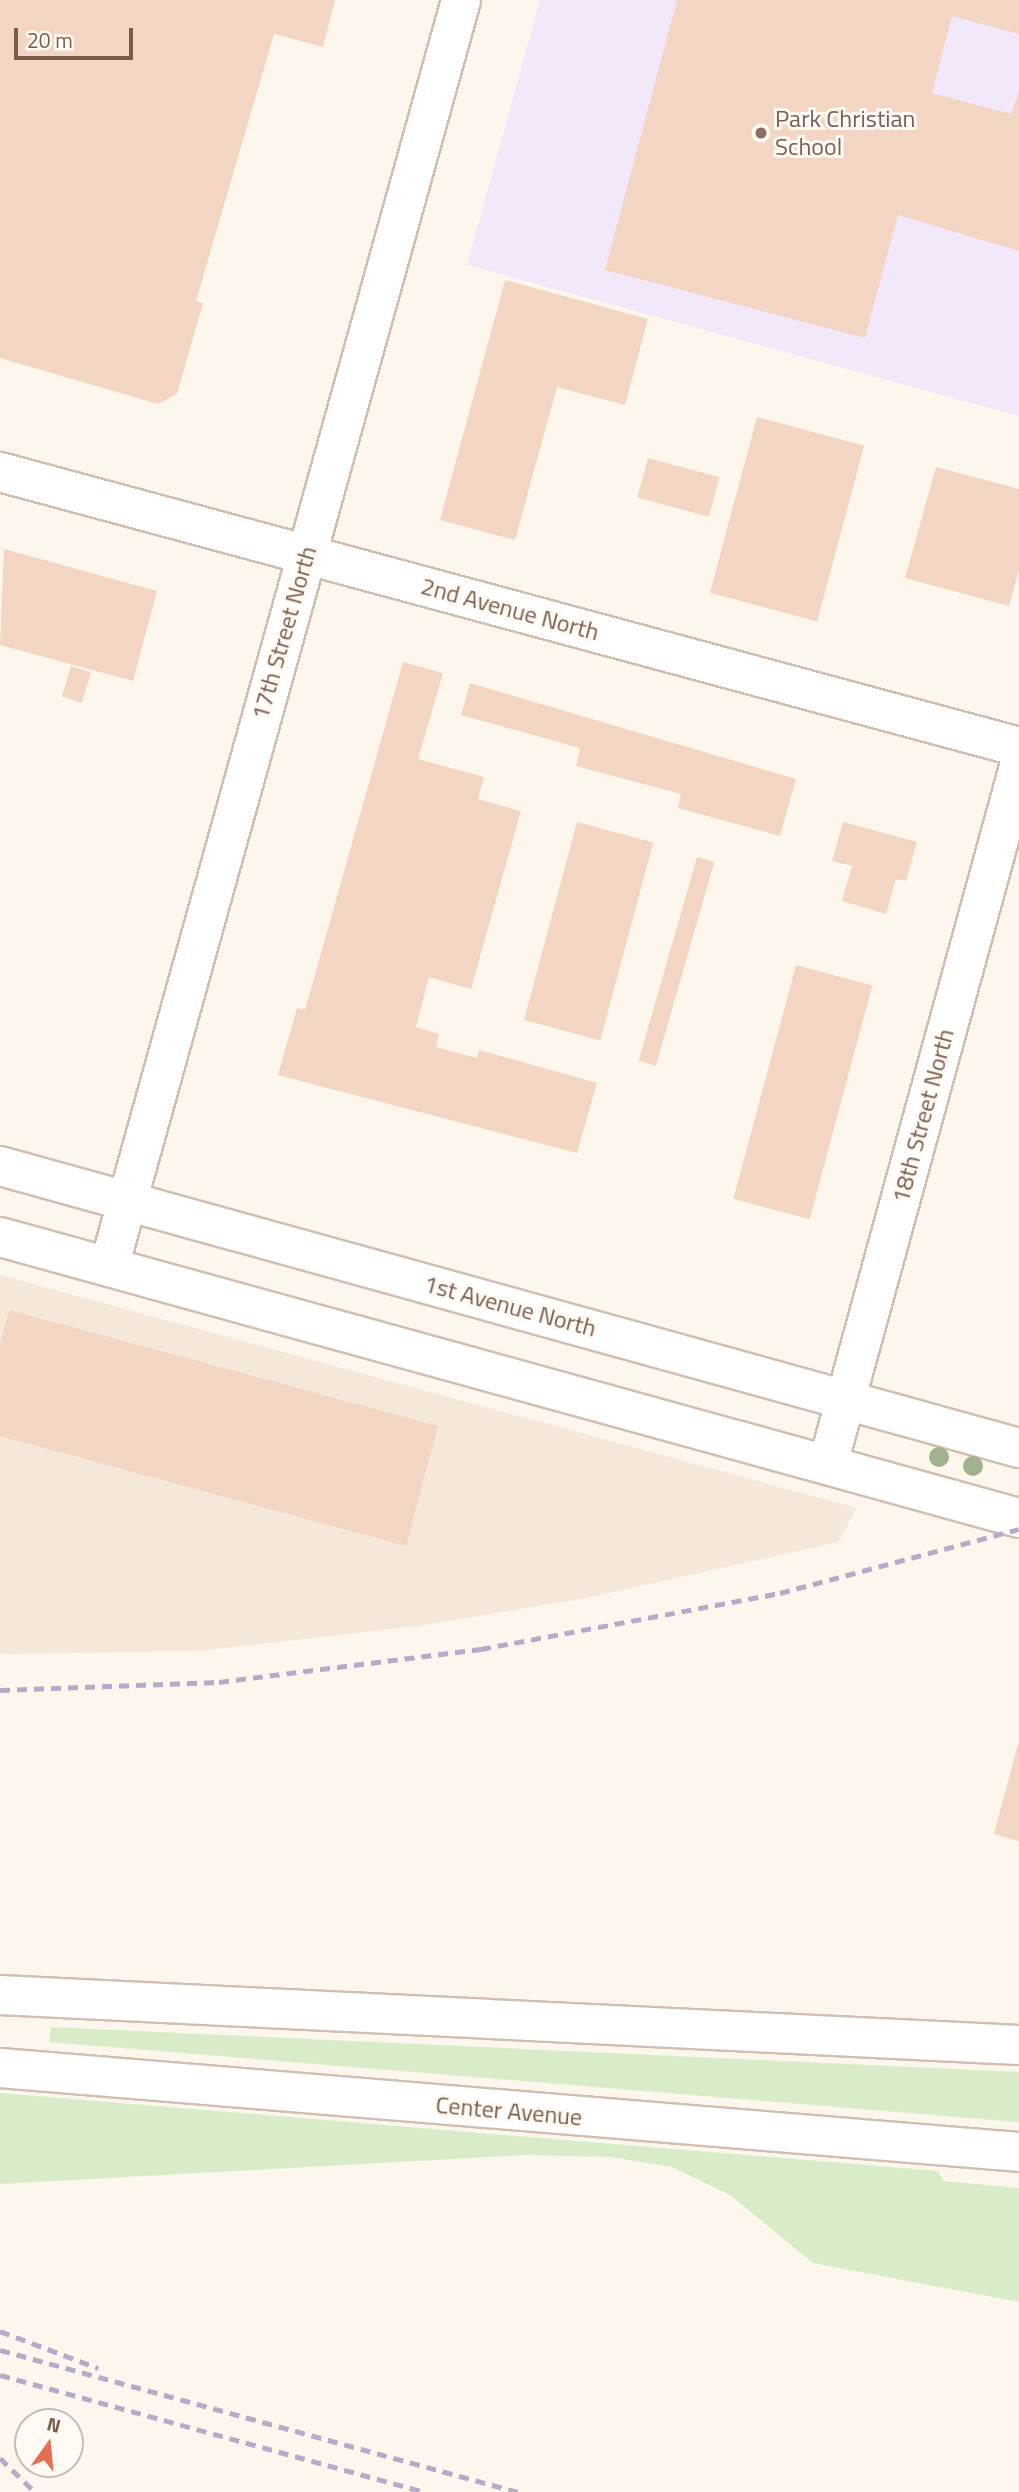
<!DOCTYPE html>
<html>
<head>
<meta charset="utf-8">
<style>
  body { margin:0 }
  #map { position:relative; width:1019px; height:2492px; overflow:hidden; background:#fdf6ec; font-family:"Titillium Web",sans-serif }
  div>[style] { position:absolute }
  .residential>* { inset:0; background:#f5e8da }
  .education>* { inset:0; background:#f3e8fa }
  .green>* { inset:0; background:#d8ecc9 }
  .building>* { inset:0; background:#f3d5c3; transform-origin:0 0 }
  .roads { filter:drop-shadow(2px 0 #d1beb0) drop-shadow(-2px 0 #d1beb0) drop-shadow(0 2px #d1beb0) drop-shadow(0 -2px #d1beb0) }
  .minor>* { height:38px; margin:-19px; padding:0 19px; transform-origin:19px; border-radius:19px; background:#fff }
  .tertiary>* { height:38px; margin:-19px; padding:0 19px; transform-origin:19px; border-radius:19px; background:#fff }
  .secondary>* { height:38px; margin:-19px; padding:0 19px; transform-origin:19px; border-radius:19px; background:#fff }
  .rail>* { height:5px; margin-top:-2.5px; transform-origin:0; background:repeating-linear-gradient(90deg,#b9a8c9 0 10px,transparent 0 17px) }
  .trees>* { width:20px; height:20px; margin:-10px; border-radius:50%; background:#a0b28e }
  .dots>* { width:19px; height:19px; translate:-50% -50%; box-sizing:border-box; border:4px solid #fffaf3; border-radius:50% }
  span { translate:-50% -50%; white-space:nowrap; text-align:center; line-height:1.15; -webkit-text-stroke:6px #fffaf3; paint-order:stroke }
  .education-label { font-size:24px; color:#785e54 }
  .left { translate:0 -50%; text-align:left }
  .street-label { font-size:24px; color:#7a5c4d }
  .north { position:absolute; left:14px; top:2408px; width:70px; height:70px; box-sizing:border-box; background:#fffaf3; border:2px solid #cabbb1; border-radius:50%; rotate:15deg; font-size:19px; font-weight:700; line-height:28px; text-align:center; color:#7a5c4d }
  .north::after { content:''; display:block; margin:auto; width:24px; height:32px; background:#e76f51; clip-path:polygon(50% 0,100% 100%,50% 72%,0 100%) }
  .scale { position:absolute; left:14px; top:28px; width:119px; height:32px; box-sizing:border-box; border:4px solid #7a5c4d; border-top:0; padding-left:9px; font-size:21px; line-height:24px; white-space:nowrap; color:#7a5c4d; -webkit-text-stroke:5px #fffaf3; paint-order:stroke }
</style>
</head>
<body>
<div id="map">
  <div class="residential">
    <div style="clip-path:polygon(0 1275px,857px 1508px,838px 1542px,586px 1598px,419px 1626px,198px 1651px,0 1654px)"></div>
  </div>
  <div class="education">
    <div style="clip-path:polygon(540px 0,1019px 0,1019px 416px,467px 265px)"></div>
  </div>
  <div class="green">
    <div style="clip-path:polygon(51px 2027px,1019px 2072px,1019px 2122px,49px 2042px)"></div>
    <div style="clip-path:polygon(0 2093px,938px 2171px,944px 2181px,1019px 2188px,1019px 2302px,813px 2263px,730px 2195px,672px 2167px,612px 2157px,525px 2155px,0 2184px)"></div>
  </div>
  <div class="building">
    <div style="clip-path:polygon(0 0,335px 0,323px 47px,274px 34px,196px 301px,203px 303px,177px 394px,158px 404px,0 358px)"></div>
    <div style="clip-path:polygon(677px 0,1019px 0,1019px 34px,952px 16px,932px 93px,1011px 114px,1019px 92px,1019px 251px,898px 215px,865px 338px,605px 270px)"></div>
    <div style="clip-path:polygon(505px 280px,648px 319px,625px 405px,557px 387px,515px 540px,440px 520px)"></div>
    <div style="left:757px;top:417px;width:111px;height:182px;rotate:15deg"></div>
    <div style="left:648px;top:458px;width:74px;height:41px;rotate:15deg"></div>
    <div style="clip-path:polygon(936px 467px,1019px 489px,1019px 570px,1009px 606px,905px 578px)"></div>
    <div style="clip-path:polygon(4px 549px,157px 591px,133px 681px,0 645px)"></div>
    <div style="clip-path:polygon(403px 662px,443px 673px,418px 759px,484px 777px,478px 799px,521px 811px,471px 989px,429px 977px,416px 1027px,439px 1034px,436px 1047px,477px 1058px,479px 1050px,597px 1083px,577px 1153px,278px 1075px,297px 1008px,305px 1010px)"></div>
    <div style="left:71px;top:666px;width:21px;height:32px;rotate:17deg"></div>
    <div style="clip-path:polygon(470px 683px,796px 779px,780px 836px,678px 808px,681px 794px,576px 766px,580px 748px,461px 715px)"></div>
    <div style="left:577px;top:822px;width:79px;height:205px;rotate:15deg"></div>
    <div style="clip-path:polygon(843px 822px,917px 842px,906px 881px,896px 879px,886px 914px,842px 901px,852px 866px,832px 861px)"></div>
    <div style="left:697px;top:857px;width:18px;height:212px;rotate:16deg"></div>
    <div style="left:796px;top:965px;width:79px;height:242px;rotate:15deg"></div>
    <div style="clip-path:polygon(9px 1310px,438px 1426px,406px 1546px,0 1436px,0 1345px)"></div>
    <div style="clip-path:polygon(1018px 1744px,1019px 1744px,1019px 1841px,994px 1834px)"></div>
  </div>
  <div class="roads">
    <div class="minor">
      <div style="left:0;top:472px;width:1055px;rotate:15.1deg"></div>
      <div style="left:109px;top:1267px;width:1315px;rotate:-74.47deg"></div>
      <div style="left:828px;top:1464px;width:723px;rotate:-74.68deg"></div>
    </div>
    <div class="tertiary">
      <div style="left:0;top:1995px;width:1020px;rotate:2.81deg"></div>
      <div style="left:0;top:2068px;width:1022px;rotate:4.71deg"></div>
    </div>
    <div class="secondary">
      <div style="left:0;top:1166px;width:1057px;rotate:15.47deg"></div>
      <div style="left:0;top:1237px;width:1057px;rotate:15.42deg"></div>
    </div>
  </div>
  <div class="rail">
    <div style="left:0;top:1690px;width:219px;rotate:-2.1deg"></div>
    <div style="left:219px;top:1682px;width:264px;rotate:-7.2deg"></div>
    <div style="left:481px;top:1649px;width:304px;rotate:-10.6deg"></div>
    <div style="left:780px;top:1593px;width:247px;rotate:-15deg"></div>
    <div style="left:0;top:2331px;width:105px;rotate:20.7deg"></div>
    <div style="left:0;top:2350px;width:537px;rotate:15.33deg"></div>
    <div style="left:0;top:2375px;width:440px;rotate:15.4deg"></div>
    <div style="left:0;top:2458px;width:49px;rotate:44.2deg"></div>
  </div>
  <div class="trees">
    <div style="left:939px;top:1457px"></div>
    <div style="left:973px;top:1466px"></div>
  </div>
  <div class="dots">
    <div style="left:761px;top:133px;background:#8d6e63"></div>
  </div>
  <div class="education-label">
    <span class="left" style="left:775px;top:133px">Park Christian<br>School</span>
  </div>
  <div class="street-label">
    <span style="left:510px;top:609px;rotate:15deg">2nd Avenue North</span>
    <span style="left:284px;top:633px;rotate:-74deg">17th Street North</span>
    <span style="left:923px;top:1116px;rotate:-75deg">18th Street North</span>
    <span style="left:510px;top:1306px;rotate:15deg">1st Avenue North</span>
    <span style="left:509px;top:2111px;rotate:5deg">Center Avenue</span>
  </div>
  <div class="north">N</div>
  <div class="scale">20 m</div>
</div>
</body>
</html>
